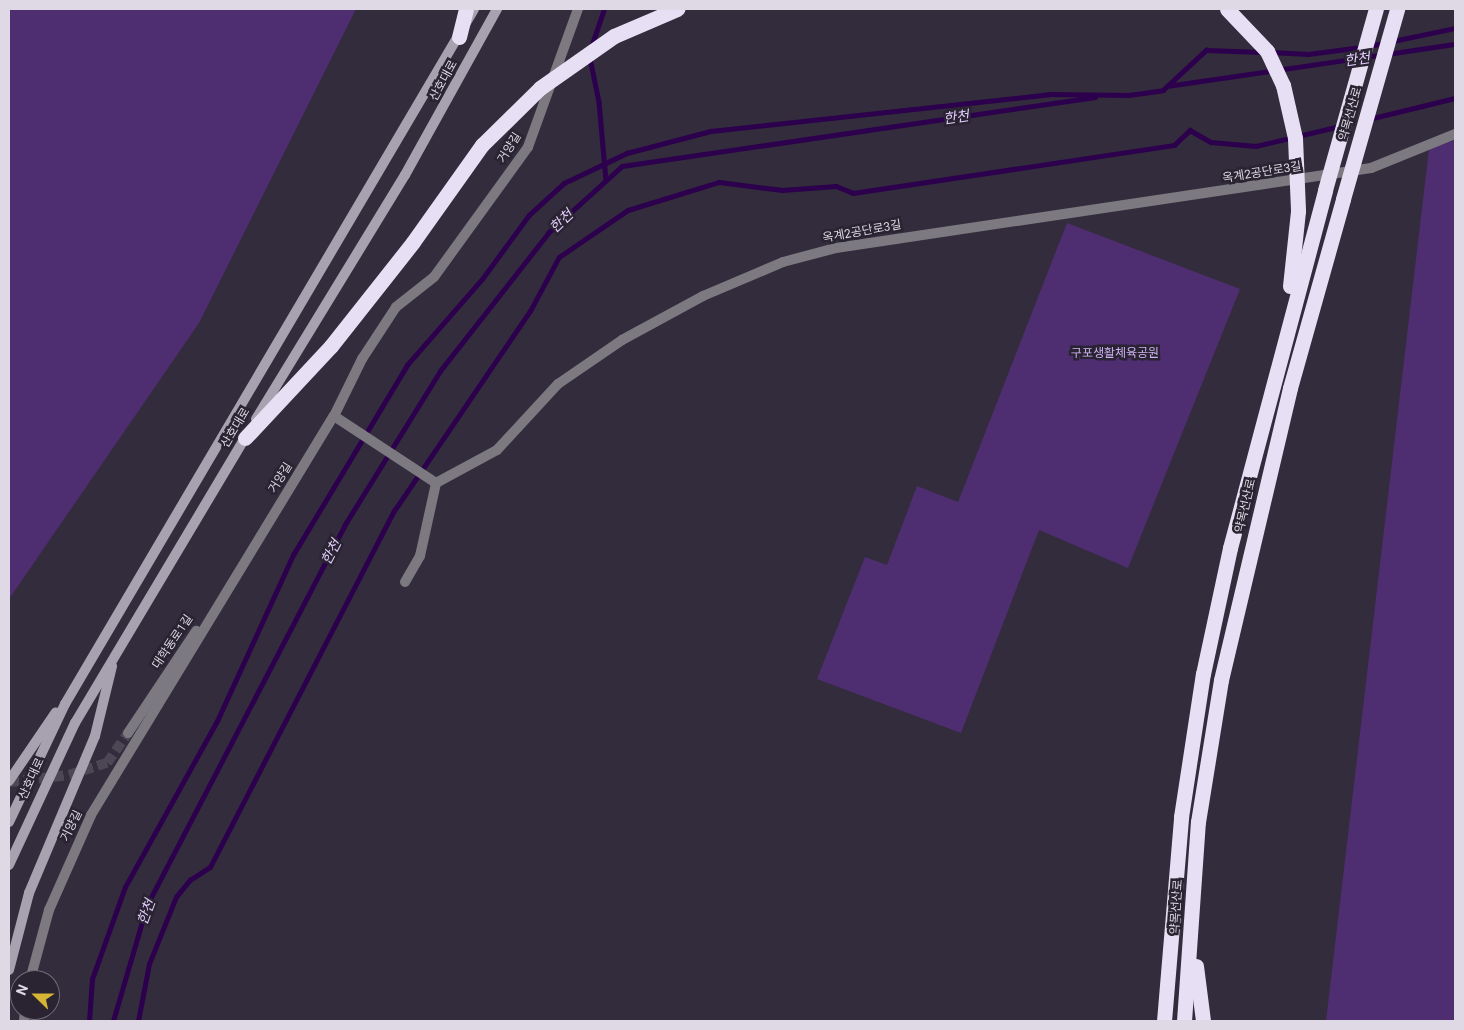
<!DOCTYPE html>
<html>
<head>
<meta charset="utf-8">
<style>
  body { margin:0 }
  #map { position:relative; width:1464px; height:1030px; overflow:hidden; background:#332c3c; font-family:Roboto,"Noto Sans KR",sans-serif }
  div>[style] { position:absolute }
  .green>* { inset:0; background:#4e2d71 }
  .stream>* { height:4.5px; margin:-2.25px; padding:0 2.25px; transform-origin:2.25px; border-radius:2.25px; background:#2c004d }
  .street-tunnel>* { height:10px; margin-top:-5px; transform-origin:0; background:repeating-linear-gradient(90deg,#4d4655 0 10px,transparent 0 15px) }
  .street>* { height:10px; margin:-5px; padding:0 5px; transform-origin:5px; border-radius:5px; background:#7c7981 }
  .secondary>* { height:10px; margin:-5px; padding:0 5px; transform-origin:5px; border-radius:5px; background:#a8a2b0 }
  .highway>* { height:15px; margin:-7.5px; padding:0 7.5px; transform-origin:7.5px; border-radius:7.5px; background:#e7dff4 }
  .highway-bridge>* { height:15px; margin:-7.5px; padding:0 7.5px; transform-origin:7.5px; border-radius:7.5px; background:#e7dff4 }
  span { translate:-50% -50%; white-space:nowrap; text-align:center; line-height:1.15; -webkit-text-stroke:5px #292332; paint-order:stroke }
  .street-label { font-size:12px; color:#ded9e4 }
  .park-label { font-size:12px; color:#cdb1f3 }
  .water-label { font-size:14px; color:#e0cdfa; font-style:italic }
  .frame { position:absolute; inset:0; border:10px solid #ded9e4; pointer-events:none }
  .north { position:absolute; left:10px; top:970px; width:50px; height:50px; box-sizing:border-box; background:#292332; border:1px solid #716c79; border-radius:50%; rotate:292deg; font-size:14px; font-weight:700; line-height:20px; text-align:center; color:#ded9e4 }
  .north::after { content:''; display:block; margin:auto; width:18px; height:22px; background:#d6b534; clip-path:polygon(50% 0,100% 100%,50% 72%,0 100%) }
</style>
</head>
<body>
<div id="map">
  <div class="green">
    <div style="clip-path:polygon(9px 9px,356px 9px,199px 323px,9px 599px)"></div>
    <div style="clip-path:polygon(1455px 140px,1455px 1021px,1326px 1021px,1429px 149px)"></div>
    <div style="clip-path:polygon(1067px 223px,1240px 289px,1128px 568px,1039px 530px,961px 733px,817px 679px,865px 557px,887px 565px,917px 486px,958px 502px)"></div>
  </div>
  <div class="stream">
    <div style="left:1369px;top:46px;width:88px;rotate:-11.8deg"></div>
    <div style="left:591px;top:47px;width:40px;rotate:-71.1deg"></div>
    <div style="left:1270px;top:52px;width:38px;rotate:3deg"></div>
    <div style="left:1308px;top:54px;width:54px;rotate:-7.4deg"></div>
    <div style="left:1387px;top:54px;width:69px;rotate:-8.4deg"></div>
    <div style="left:590px;top:58px;width:45px;rotate:78.4deg"></div>
    <div style="left:599px;top:102px;width:78px;rotate:84.9deg"></div>
    <div style="left:1167px;top:86px;width:215px;rotate:-8.3deg"></div>
    <div style="left:1369px;top:119px;width:89px;rotate:-13.7deg"></div>
    <div style="left:89px;top:1021px;width:42px;rotate:-85.9deg"></div>
    <div style="left:92px;top:979px;width:98px;rotate:-70.3deg"></div>
    <div style="left:125px;top:887px;width:190px;rotate:-61deg"></div>
    <div style="left:217px;top:721px;width:183px;rotate:-65.4deg"></div>
    <div style="left:293px;top:555px;width:222px;rotate:-59deg"></div>
    <div style="left:407px;top:365px;width:114px;rotate:-48.9deg"></div>
    <div style="left:482px;top:279px;width:79px;rotate:-53.7deg"></div>
    <div style="left:529px;top:215px;width:47px;rotate:-42.4deg"></div>
    <div style="left:564px;top:183px;width:70px;rotate:-25.5deg"></div>
    <div style="left:627px;top:153px;width:87px;rotate:-14.7deg"></div>
    <div style="left:711px;top:131px;width:340px;rotate:-6.2deg"></div>
    <div style="left:1049px;top:94px;width:80px;rotate:0.7deg"></div>
    <div style="left:1129px;top:95px;width:34px;rotate:-8deg"></div>
    <div style="left:1163px;top:90px;width:59px;rotate:-42.9deg"></div>
    <div style="left:1206px;top:50px;width:56px;rotate:2deg"></div>
    <div style="left:113px;top:1021px;width:121px;rotate:-73.7deg"></div>
    <div style="left:147px;top:905px;width:427px;rotate:-62.5deg"></div>
    <div style="left:344px;top:526px;width:182px;rotate:-58.2deg"></div>
    <div style="left:440px;top:371px;width:177px;rotate:-51.9deg"></div>
    <div style="left:549px;top:232px;width:98px;rotate:-42.1deg"></div>
    <div style="left:622px;top:166px;width:478px;rotate:-8.3deg"></div>
    <div style="left:138px;top:1021px;width:58px;rotate:-79.1deg"></div>
    <div style="left:149px;top:964px;width:72px;rotate:-68.1deg"></div>
    <div style="left:176px;top:897px;width:22px;rotate:-51deg"></div>
    <div style="left:190px;top:880px;width:24px;rotate:-33deg"></div>
    <div style="left:210px;top:867px;width:401px;rotate:-62.7deg"></div>
    <div style="left:394px;top:511px;width:242px;rotate:-55.8deg"></div>
    <div style="left:530px;top:311px;width:61px;rotate:-61.8deg"></div>
    <div style="left:559px;top:257px;width:83px;rotate:-34.3deg"></div>
    <div style="left:628px;top:210px;width:95px;rotate:-17.1deg"></div>
    <div style="left:719px;top:182px;width:64px;rotate:7.2deg"></div>
    <div style="left:782px;top:190px;width:54px;rotate:-4.2deg"></div>
    <div style="left:836px;top:186px;width:18px;rotate:22deg"></div>
    <div style="left:853px;top:193px;width:325px;rotate:-8.5deg"></div>
    <div style="left:1174px;top:145px;width:22px;rotate:-43deg"></div>
    <div style="left:1190px;top:130px;width:24px;rotate:30deg"></div>
    <div style="left:1211px;top:142px;width:45px;rotate:5.1deg"></div>
    <div style="left:1256px;top:146px;width:86px;rotate:-13.4deg"></div>
  </div>
  <div class="street-tunnel">
    <div style="left:9px;top:782px;width:60px;rotate:-6.7deg"></div>
    <div style="left:69px;top:775px;width:40px;rotate:-18deg"></div>
    <div style="left:107px;top:763px;width:37px;rotate:-55deg"></div>
  </div>
  <div class="street">
    <div style="left:334px;top:416px;width:122px;rotate:33.3deg"></div>
    <div style="left:405px;top:582px;width:30px;rotate:-60deg"></div>
    <div style="left:420px;top:556px;width:75px;rotate:-77.6deg"></div>
    <div style="left:436px;top:483px;width:69px;rotate:-28.4deg"></div>
    <div style="left:497px;top:450px;width:90px;rotate:-47.3deg"></div>
    <div style="left:558px;top:384px;width:78px;rotate:-34.5deg"></div>
    <div style="left:622px;top:340px;width:92px;rotate:-28.5deg"></div>
    <div style="left:703px;top:296px;width:87px;rotate:-23deg"></div>
    <div style="left:783px;top:262px;width:55px;rotate:-14.8deg"></div>
    <div style="left:836px;top:248px;width:541px;rotate:-8.5deg"></div>
    <div style="left:1371px;top:168px;width:91px;rotate:-22deg"></div>
    <div style="left:128px;top:733px;width:123px;rotate:-56.3deg"></div>
    <div style="left:30px;top:980px;width:73px;rotate:-74.8deg"></div>
    <div style="left:49px;top:910px;width:104px;rotate:-66.1deg"></div>
    <div style="left:91px;top:815px;width:467px;rotate:-58.7deg"></div>
    <div style="left:334px;top:416px;width:64px;rotate:-63.8deg"></div>
    <div style="left:362px;top:359px;width:62px;rotate:-56.8deg"></div>
    <div style="left:396px;top:307px;width:48px;rotate:-38.3deg"></div>
    <div style="left:434px;top:277px;width:160px;rotate:-54.1deg"></div>
    <div style="left:528px;top:147px;width:147px;rotate:-70.1deg"></div>
    <div style="left:24px;top:1021px;width:11px;rotate:-85deg"></div>
  </div>
  <div class="secondary">
    <div style="left:256px;top:419px;width:286px;rotate:-58.6deg"></div>
    <div style="left:405px;top:175px;width:190px;rotate:-61deg"></div>
    <div style="left:9px;top:781px;width:83px;rotate:-55.7deg"></div>
    <div style="left:9px;top:822px;width:131px;rotate:-64.6deg"></div>
    <div style="left:65px;top:704px;width:806px;rotate:-59.52deg"></div>
    <div style="left:9px;top:865px;width:157px;rotate:-65.1deg"></div>
    <div style="left:75px;top:723px;width:336px;rotate:-59.2deg"></div>
    <div style="left:9px;top:970px;width:80px;rotate:-75.4deg"></div>
    <div style="left:29px;top:893px;width:170px;rotate:-67.2deg"></div>
    <div style="left:95px;top:736px;width:72px;rotate:-76.3deg"></div>
  </div>
  <div class="highway">
    <div style="left:459px;top:37px;width:29px;rotate:-76deg"></div>
    <div style="left:1290px;top:286px;width:75px;rotate:-83.9deg"></div>
    <div style="left:245px;top:438px;width:126px;rotate:-46.9deg"></div>
    <div style="left:331px;top:346px;width:132px;rotate:-51.7deg"></div>
    <div style="left:1196px;top:966px;width:55px;rotate:82.7deg"></div>
    <div style="left:1164px;top:1021px;width:205px;rotate:-85.2deg"></div>
    <div style="left:1181px;top:817px;width:145px;rotate:-81.3deg"></div>
    <div style="left:1203px;top:674px;width:129px;rotate:-77.9deg"></div>
    <div style="left:1230px;top:548px;width:370px;rotate:-75.1deg"></div>
    <div style="left:1184px;top:1021px;width:199px;rotate:-86deg"></div>
    <div style="left:1198px;top:822px;width:144px;rotate:-80.8deg"></div>
    <div style="left:1221px;top:680px;width:300px;rotate:-76.7deg"></div>
    <div style="left:1290px;top:388px;width:196px;rotate:-74.3deg"></div>
  </div>
  <div class="highway-bridge">
    <div style="left:1227px;top:9px;width:58px;rotate:46.4deg"></div>
    <div style="left:1267px;top:51px;width:38px;rotate:65deg"></div>
    <div style="left:1283px;top:85px;width:54px;rotate:77.2deg"></div>
    <div style="left:1295px;top:138px;width:73px;rotate:87.6deg"></div>
    <div style="left:1325px;top:190px;width:188px;rotate:-74.3deg"></div>
    <div style="left:1343px;top:199px;width:198px;rotate:-74.1deg"></div>
    <div style="left:413px;top:242px;width:119px;rotate:-54.6deg"></div>
    <div style="left:482px;top:145px;width:81px;rotate:-44.5deg"></div>
    <div style="left:540px;top:88px;width:90px;rotate:-35.1deg"></div>
    <div style="left:614px;top:36px;width:69px;rotate:-23.2deg"></div>
  </div>
  <div class="street-label">
    <span style="left:444px;top:81px;rotate:-61deg">산호대로</span>
    <span style="left:1351px;top:114px;rotate:-74deg">약목선산로</span>
    <span style="left:510px;top:148px;rotate:-58deg">거양길</span>
    <span style="left:1262px;top:173px;rotate:-9deg">옥계2공단로3길</span>
    <span style="left:862px;top:232px;rotate:-10deg">옥계2공단로3길</span>
    <span style="left:236px;top:428px;rotate:-59deg">산호대로</span>
    <span style="left:281px;top:478px;rotate:-58deg">거양길</span>
    <span style="left:1246px;top:506px;rotate:-77deg">약목선산로</span>
    <span style="left:173px;top:642px;rotate:-56deg">대학동로1길</span>
    <span style="left:32px;top:779px;rotate:-65deg">산호대로</span>
    <span style="left:72px;top:826px;rotate:-64deg">거양길</span>
    <span style="left:1177px;top:907px;rotate:-86deg">약목선산로</span>
  </div>
  <div class="park-label">
    <span style="left:1115px;top:354px">구포생활체육공원</span>
  </div>
  <div class="water-label">
    <span style="left:1357px;top:59px;rotate:-8deg">한천</span>
    <span style="left:956px;top:117px;rotate:-8deg">한천</span>
    <span style="left:561px;top:221px;rotate:-43deg">한천</span>
    <span style="left:331px;top:552px;rotate:-62deg">한천</span>
    <span style="left:146px;top:912px;rotate:-70deg">한천</span>
  </div>
  <div class="frame"></div>
  <div class="north">N</div>
</div>
</body>
</html>
